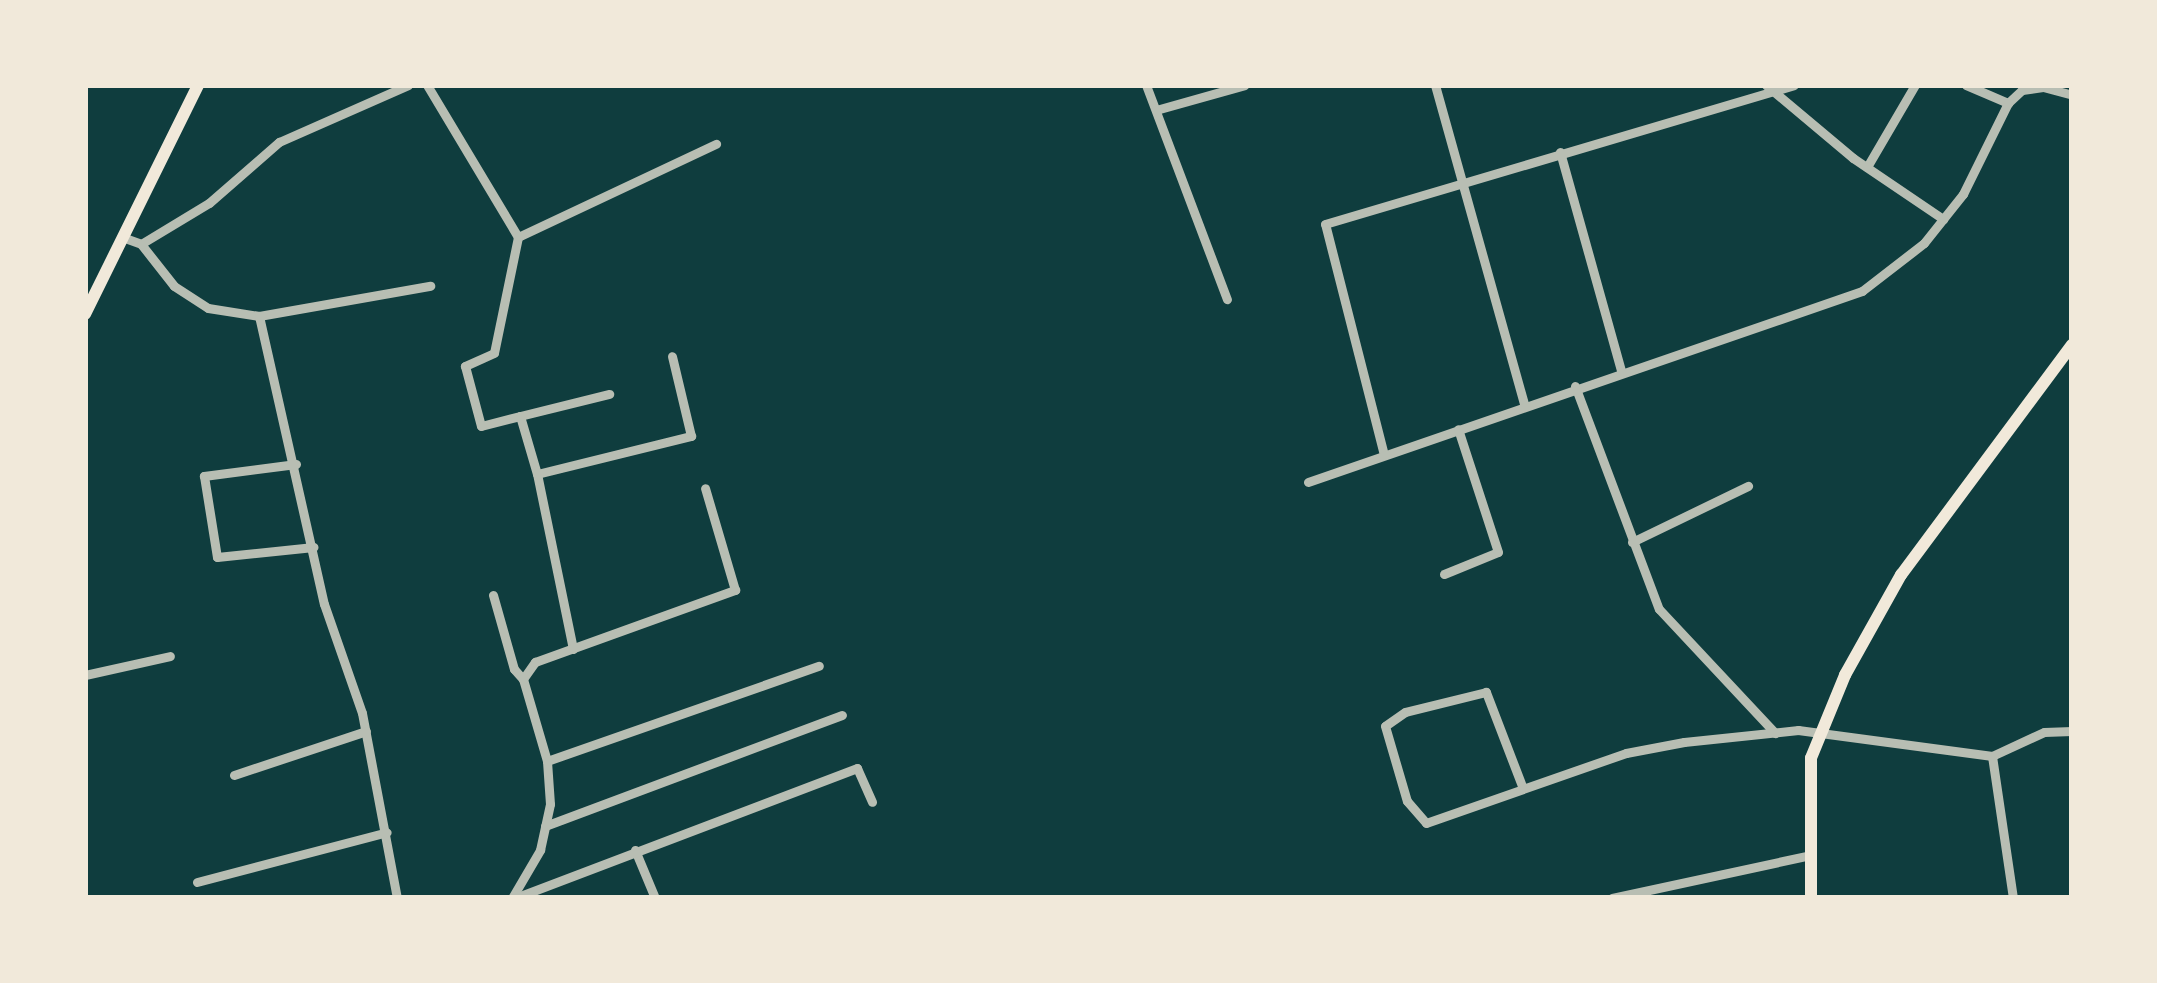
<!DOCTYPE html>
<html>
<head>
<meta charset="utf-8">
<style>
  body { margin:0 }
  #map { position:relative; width:2157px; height:983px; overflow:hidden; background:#0f3d3e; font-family:"Noto Serif",serif }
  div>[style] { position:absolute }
  .minor>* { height:9px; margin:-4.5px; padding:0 4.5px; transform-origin:4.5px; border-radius:4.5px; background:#b8beb3 }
  .secondary>* { height:12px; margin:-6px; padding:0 6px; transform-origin:6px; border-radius:6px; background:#f1e9da }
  span { translate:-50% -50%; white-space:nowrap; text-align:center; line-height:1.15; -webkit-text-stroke:10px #f1e9da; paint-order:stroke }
  .frame { position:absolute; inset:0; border:88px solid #f1e9da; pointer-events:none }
</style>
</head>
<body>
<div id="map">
  <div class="minor">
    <div style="left:427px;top:85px;width:177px;rotate:59.1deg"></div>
    <div style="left:518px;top:237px;width:219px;rotate:-25.2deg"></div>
    <div style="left:1146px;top:85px;width:229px;rotate:69.3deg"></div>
    <div style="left:1435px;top:85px;width:331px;rotate:74.4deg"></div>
    <div style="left:1766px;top:85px;width:114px;rotate:40deg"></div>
    <div style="left:1853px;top:158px;width:109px;rotate:34.1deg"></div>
    <div style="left:1966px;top:85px;width:46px;rotate:23.2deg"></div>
    <div style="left:1156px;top:110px;width:92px;rotate:-15.7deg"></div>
    <div style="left:1560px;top:152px;width:227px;rotate:74.4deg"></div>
    <div style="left:1867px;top:167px;width:95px;rotate:-59.7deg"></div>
    <div style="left:122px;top:237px;width:20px;rotate:20deg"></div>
    <div style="left:141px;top:244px;width:53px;rotate:51.8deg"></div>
    <div style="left:174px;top:286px;width:40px;rotate:32.9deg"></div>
    <div style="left:208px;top:308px;width:52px;rotate:8.9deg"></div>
    <div style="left:259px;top:316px;width:295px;rotate:77.3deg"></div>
    <div style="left:324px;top:604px;width:115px;rotate:70.8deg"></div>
    <div style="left:362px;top:713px;width:188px;rotate:79.3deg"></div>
    <div style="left:518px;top:237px;width:118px;rotate:101.7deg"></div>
    <div style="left:494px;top:353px;width:32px;rotate:156deg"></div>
    <div style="left:465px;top:366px;width:62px;rotate:75.1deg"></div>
    <div style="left:481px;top:426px;width:40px;rotate:-14.4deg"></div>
    <div style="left:520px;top:416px;width:60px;rotate:73.7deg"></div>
    <div style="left:141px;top:244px;width:79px;rotate:-31.1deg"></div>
    <div style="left:209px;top:203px;width:93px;rotate:-41.1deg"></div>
    <div style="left:279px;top:142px;width:141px;rotate:-23.8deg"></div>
    <div style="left:259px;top:316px;width:174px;rotate:-10deg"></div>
    <div style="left:1575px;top:386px;width:238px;rotate:69.4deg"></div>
    <div style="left:1659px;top:609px;width:170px;rotate:46.9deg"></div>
    <div style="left:520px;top:416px;width:92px;rotate:-13.9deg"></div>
    <div style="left:1384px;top:455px;width:238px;rotate:-104.3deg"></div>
    <div style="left:1325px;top:224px;width:489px;rotate:-16.5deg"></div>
    <div style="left:296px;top:464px;width:93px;rotate:172.6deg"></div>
    <div style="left:204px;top:476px;width:82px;rotate:80.9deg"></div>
    <div style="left:217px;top:557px;width:97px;rotate:-5.9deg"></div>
    <div style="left:1308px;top:482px;width:586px;rotate:-19.02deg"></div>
    <div style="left:1862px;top:291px;width:78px;rotate:-37.7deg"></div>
    <div style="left:1924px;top:243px;width:63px;rotate:-51.5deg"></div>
    <div style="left:1963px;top:194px;width:102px;rotate:-63.7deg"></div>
    <div style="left:2008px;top:103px;width:19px;rotate:-43deg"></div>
    <div style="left:2022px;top:90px;width:21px;rotate:-8deg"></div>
    <div style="left:2043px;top:87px;width:30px;rotate:15deg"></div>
    <div style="left:1632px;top:542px;width:129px;rotate:-25.8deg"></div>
    <div style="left:1444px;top:574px;width:58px;rotate:-22.2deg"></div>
    <div style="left:1498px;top:552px;width:129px;rotate:-108deg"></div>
    <div style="left:493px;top:595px;width:77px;rotate:74.2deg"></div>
    <div style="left:514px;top:669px;width:13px;rotate:48deg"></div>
    <div style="left:573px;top:649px;width:179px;rotate:-101.6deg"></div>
    <div style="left:537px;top:474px;width:159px;rotate:-13.9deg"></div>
    <div style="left:691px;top:436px;width:82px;rotate:-103.4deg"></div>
    <div style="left:85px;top:675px;width:87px;rotate:-12.6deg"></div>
    <div style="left:1992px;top:756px;width:144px;rotate:81.6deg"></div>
    <div style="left:547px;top:761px;width:288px;rotate:-19.3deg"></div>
    <div style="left:234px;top:775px;width:139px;rotate:-18.4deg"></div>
    <div style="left:1522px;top:786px;width:101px;rotate:-111deg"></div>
    <div style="left:1486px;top:692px;width:83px;rotate:166.1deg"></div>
    <div style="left:1405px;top:712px;width:24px;rotate:145deg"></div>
    <div style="left:1385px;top:726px;width:78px;rotate:73.7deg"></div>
    <div style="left:1407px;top:801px;width:29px;rotate:49deg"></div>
    <div style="left:1426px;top:823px;width:212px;rotate:-19.3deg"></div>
    <div style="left:1626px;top:753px;width:59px;rotate:-10.7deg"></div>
    <div style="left:1684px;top:742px;width:115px;rotate:-6deg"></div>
    <div style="left:1798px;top:730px;width:196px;rotate:7.6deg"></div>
    <div style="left:1992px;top:756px;width:57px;rotate:-24.8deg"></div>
    <div style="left:2044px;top:732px;width:28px;rotate:-2deg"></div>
    <div style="left:545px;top:826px;width:317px;rotate:-20.5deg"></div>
    <div style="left:635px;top:850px;width:52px;rotate:67.4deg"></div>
    <div style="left:197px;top:882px;width:196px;rotate:-14.7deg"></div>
    <div style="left:512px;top:898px;width:56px;rotate:-59.7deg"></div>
    <div style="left:540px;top:850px;width:47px;rotate:-77.7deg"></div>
    <div style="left:550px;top:804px;width:43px;rotate:-94deg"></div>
    <div style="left:547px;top:761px;width:85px;rotate:-106.3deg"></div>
    <div style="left:523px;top:679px;width:21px;rotate:-55deg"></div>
    <div style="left:535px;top:662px;width:213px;rotate:-19.8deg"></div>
    <div style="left:735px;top:590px;width:106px;rotate:-106.4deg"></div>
    <div style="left:515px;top:898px;width:366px;rotate:-20.8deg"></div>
    <div style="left:857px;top:768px;width:37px;rotate:66deg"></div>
    <div style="left:1612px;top:898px;width:204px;rotate:-12.2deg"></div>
  </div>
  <div class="secondary">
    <div style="left:85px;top:314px;width:255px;rotate:-63.7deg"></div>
    <div style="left:1811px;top:898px;width:140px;rotate:-90deg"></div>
    <div style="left:1811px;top:758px;width:90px;rotate:-67.7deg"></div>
    <div style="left:1845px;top:675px;width:115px;rotate:-60.8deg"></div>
    <div style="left:1901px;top:575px;width:287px;rotate:-53.4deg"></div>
  </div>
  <div class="frame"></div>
</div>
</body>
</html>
